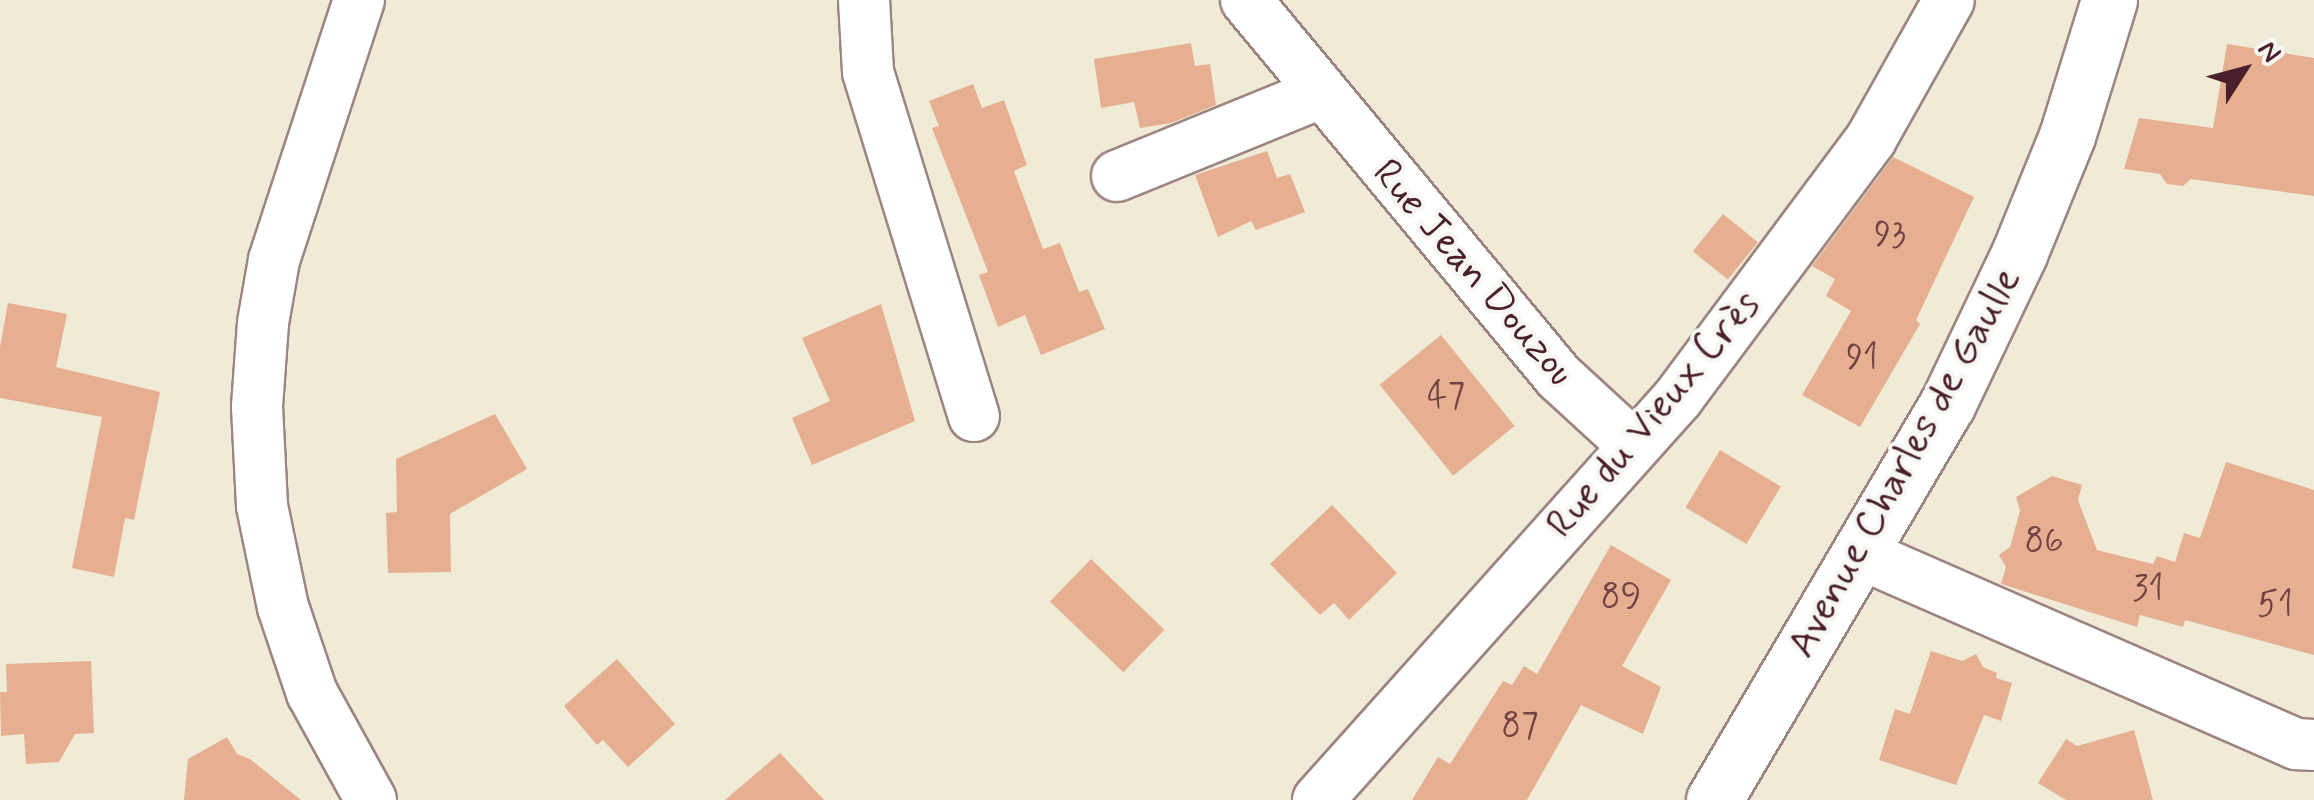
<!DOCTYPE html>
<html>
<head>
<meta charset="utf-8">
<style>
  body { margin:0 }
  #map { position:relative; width:2314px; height:800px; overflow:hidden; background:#efebd7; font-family:Mynerve,sans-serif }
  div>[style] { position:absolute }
  .building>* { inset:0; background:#e7af91; transform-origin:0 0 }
  .roads { filter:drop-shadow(2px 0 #9c8581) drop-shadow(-2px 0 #9c8581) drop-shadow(0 2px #9c8581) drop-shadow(0 -2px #9c8581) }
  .street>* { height:50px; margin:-25px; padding:0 25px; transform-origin:25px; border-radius:25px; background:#fff }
  .secondary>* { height:55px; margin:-27.5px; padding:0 27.5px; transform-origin:27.5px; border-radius:27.5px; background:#fff }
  span { translate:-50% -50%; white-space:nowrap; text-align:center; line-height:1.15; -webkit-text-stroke:8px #f6f6f2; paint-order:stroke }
  .number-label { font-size:35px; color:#714344 }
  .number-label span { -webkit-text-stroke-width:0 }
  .street-label { font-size:40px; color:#4a1f2b }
  .north { position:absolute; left:2194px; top:20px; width:100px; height:100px; -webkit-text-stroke:8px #f6f6f2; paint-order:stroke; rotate:54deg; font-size:28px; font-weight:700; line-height:40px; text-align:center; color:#4a1f2b }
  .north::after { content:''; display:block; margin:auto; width:35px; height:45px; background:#4a1f2b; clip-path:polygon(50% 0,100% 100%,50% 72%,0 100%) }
</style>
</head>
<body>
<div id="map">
  <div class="building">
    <div style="clip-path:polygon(1191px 43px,1195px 66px,1210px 64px,1216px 105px,1171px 123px,1140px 128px,1134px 102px,1101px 108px,1094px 59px)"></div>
    <div style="clip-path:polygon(2227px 44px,2314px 58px,2314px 196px,2191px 179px,2183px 186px,2167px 184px,2160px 174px,2124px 169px,2139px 118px,2213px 128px)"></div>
    <div style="clip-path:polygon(973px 84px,982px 108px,1004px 100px,1027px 165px,1014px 171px,1043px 249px,1060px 243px,1079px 292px,1088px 289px,1105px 329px,1041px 355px,1025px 315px,998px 327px,979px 275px,988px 272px,932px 128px,939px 126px,929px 101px)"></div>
    <div style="clip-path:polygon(1267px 151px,1277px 178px,1290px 174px,1305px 212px,1256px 230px,1251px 221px,1218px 237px,1195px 175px)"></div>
    <div style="clip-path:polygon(1893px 157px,1974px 197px,1916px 320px,1920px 324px,1860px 427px,1802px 395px,1851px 311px,1826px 296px,1835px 279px,1812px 266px)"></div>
    <div style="left:1723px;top:214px;width:45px;height:48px;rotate:39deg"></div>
    <div style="clip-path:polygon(8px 303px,67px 314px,56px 367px,160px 392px,134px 520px,125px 518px,114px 577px,72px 568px,102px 417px,0 398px,0 347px)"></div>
    <div style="clip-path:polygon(881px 304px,915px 421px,812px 465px,792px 418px,830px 401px,802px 338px)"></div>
    <div style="left:1441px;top:335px;width:117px;height:79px;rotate:51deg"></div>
    <div style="clip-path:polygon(495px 414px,527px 469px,450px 514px,451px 572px,388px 573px,386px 513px,397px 512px,396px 459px)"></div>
    <div style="left:1720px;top:450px;width:71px;height:67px;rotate:31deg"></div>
    <div style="clip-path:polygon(2226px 462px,2314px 490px,2314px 655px,2185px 620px,2183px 627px,2140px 615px,2137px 627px,2001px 584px,2006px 567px,1999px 555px,2010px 547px,2020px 511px,2016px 497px,2052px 476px,2082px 485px,2078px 500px,2097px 550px,2153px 564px,2157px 556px,2175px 562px,2184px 533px,2200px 538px)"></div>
    <div style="clip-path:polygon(1332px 505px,1397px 573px,1349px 620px,1334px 603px,1320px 615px,1270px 564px)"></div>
    <div style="clip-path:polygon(1611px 545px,1671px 580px,1622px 666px,1661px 687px,1643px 734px,1581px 705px,1527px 800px,1412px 800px,1438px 757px,1450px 764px,1503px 681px,1512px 685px,1524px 666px,1537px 674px)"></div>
    <div style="left:1091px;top:559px;width:102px;height:59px;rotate:44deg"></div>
    <div style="clip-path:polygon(1931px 651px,1962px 661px,1976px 654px,1983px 667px,1997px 673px,1996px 678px,2012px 683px,2001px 721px,1984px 715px,1956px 785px,1879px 760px,1895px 709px,1910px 714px)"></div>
    <div style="clip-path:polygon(617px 659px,675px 724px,628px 767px,603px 740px,597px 745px,564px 706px)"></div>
    <div style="clip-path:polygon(91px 661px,94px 733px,75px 734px,59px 762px,26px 764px,24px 734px,1px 736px,0 692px,7px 692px,6px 664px)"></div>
    <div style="clip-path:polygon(2134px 730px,2153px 800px,2066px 800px,2038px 783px,2066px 739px,2077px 746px)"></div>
    <div style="clip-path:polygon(227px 737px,237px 754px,250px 759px,301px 800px,184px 800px,188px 759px)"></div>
    <div style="clip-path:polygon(780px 753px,824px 800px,725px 800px)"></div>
  </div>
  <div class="roads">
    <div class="street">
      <div style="left:359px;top:0;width:274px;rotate:108.1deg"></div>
      <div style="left:274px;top:260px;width:64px;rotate:99.9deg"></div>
      <div style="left:263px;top:323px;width:84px;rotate:94.1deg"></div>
      <div style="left:257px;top:407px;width:99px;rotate:87.1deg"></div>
      <div style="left:262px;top:506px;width:103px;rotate:78.3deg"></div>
      <div style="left:283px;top:607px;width:91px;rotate:71.4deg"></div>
      <div style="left:312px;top:693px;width:122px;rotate:61.1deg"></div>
      <div style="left:864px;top:0;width:72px;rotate:86.8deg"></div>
      <div style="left:868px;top:72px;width:360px;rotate:72.9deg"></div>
      <div style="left:1246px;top:0;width:489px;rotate:50.3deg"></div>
      <div style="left:1558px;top:376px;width:103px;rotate:42.6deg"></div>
      <div style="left:1117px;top:176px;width:219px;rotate:-22.2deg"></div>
      <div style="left:1861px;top:554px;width:475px;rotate:23.6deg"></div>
      <div style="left:2296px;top:744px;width:18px;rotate:3deg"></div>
      <div style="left:1318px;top:800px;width:540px;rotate:-48.15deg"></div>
      <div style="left:1678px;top:398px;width:323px;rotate:-53.3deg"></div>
      <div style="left:1871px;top:139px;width:159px;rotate:-60.7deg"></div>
    </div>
    <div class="secondary">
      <div style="left:1714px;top:800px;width:459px;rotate:-59.5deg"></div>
      <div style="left:1947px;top:405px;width:167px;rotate:-64.5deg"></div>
      <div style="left:2019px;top:254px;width:127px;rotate:-67.9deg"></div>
      <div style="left:2067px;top:136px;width:142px;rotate:-72.8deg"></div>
    </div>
  </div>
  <div class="number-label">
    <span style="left:1890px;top:235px">93</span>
    <span style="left:1862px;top:358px">91</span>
    <span style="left:1446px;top:396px">47</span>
    <span style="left:2044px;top:541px">86</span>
    <span style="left:2148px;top:589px">31</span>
    <span style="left:1621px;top:597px">89</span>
    <span style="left:2275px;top:605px">51</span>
    <span style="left:1520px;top:726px">87</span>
  </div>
  <div class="street-label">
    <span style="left:1473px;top:273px;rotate:49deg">Rue Jean Douzou</span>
    <span style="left:1654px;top:415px;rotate:-50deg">Rue du Vieux Crès</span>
    <span style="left:1905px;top:463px;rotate:-61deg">Avenue Charles de Gaulle</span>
  </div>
  <div class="north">N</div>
</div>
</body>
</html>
